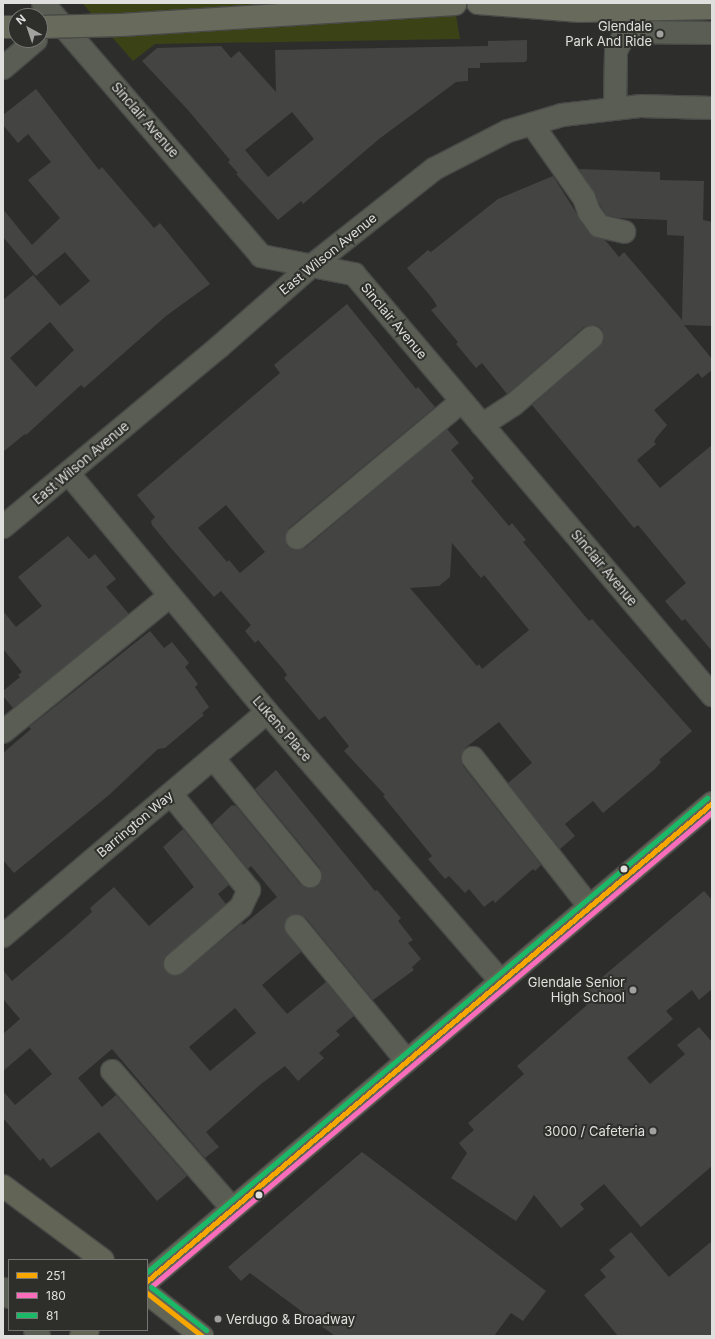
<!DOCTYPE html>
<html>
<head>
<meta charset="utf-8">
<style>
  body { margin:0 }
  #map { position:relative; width:715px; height:1339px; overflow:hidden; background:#2d2e2c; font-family:Inter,sans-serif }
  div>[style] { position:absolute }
  .green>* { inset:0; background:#3a4216 }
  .building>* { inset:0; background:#444443 }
  .roads { filter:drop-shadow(1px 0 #494a48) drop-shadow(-1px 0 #494a48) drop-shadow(0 1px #494a48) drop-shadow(0 -1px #494a48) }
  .minor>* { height:22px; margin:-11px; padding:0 11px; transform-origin:11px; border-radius:11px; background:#5a5d53 }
  .major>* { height:22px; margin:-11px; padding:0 11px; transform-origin:11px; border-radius:11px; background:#626556 }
  .highway>* { height:22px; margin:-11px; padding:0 11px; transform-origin:11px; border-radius:11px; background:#686b5b }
  .bridges { filter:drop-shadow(1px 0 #494a48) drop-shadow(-1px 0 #494a48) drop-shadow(0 1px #494a48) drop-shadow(0 -1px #494a48) }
  .highway-bridge>* { height:22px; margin:-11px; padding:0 11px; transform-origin:11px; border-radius:11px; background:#686b5b }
  .bus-1>* { height:5px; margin:-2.5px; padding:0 2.5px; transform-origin:2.5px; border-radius:2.5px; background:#f7a600 }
  .bus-2>* { height:5px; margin:-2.5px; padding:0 2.5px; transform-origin:2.5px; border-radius:2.5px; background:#fb6dba }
  .bus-3>* { height:5px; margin:-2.5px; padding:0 2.5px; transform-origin:2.5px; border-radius:2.5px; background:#1ab867 }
  .dots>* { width:11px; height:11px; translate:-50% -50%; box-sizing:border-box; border:2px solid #2e2f2b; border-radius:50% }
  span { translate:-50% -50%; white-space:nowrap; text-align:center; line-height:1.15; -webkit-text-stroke:4px #2e2f2b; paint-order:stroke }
  .poi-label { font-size:13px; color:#dfe0dd }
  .right { translate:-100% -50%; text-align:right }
  .left { translate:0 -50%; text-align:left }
  .street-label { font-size:13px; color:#dfe0dd }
  .frame { position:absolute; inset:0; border:4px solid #dfe0dd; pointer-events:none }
  .legend { position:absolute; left:8px; top:1259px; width:140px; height:72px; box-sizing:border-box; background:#2e2f2b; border:1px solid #757672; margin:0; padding:5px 7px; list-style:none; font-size:12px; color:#dfe0dd }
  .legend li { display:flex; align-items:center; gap:8px; height:20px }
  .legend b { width:20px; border:1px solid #757672 }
  .north { position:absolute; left:8px; top:8px; width:40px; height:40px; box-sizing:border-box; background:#2e2f2b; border:1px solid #757672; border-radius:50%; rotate:320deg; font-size:11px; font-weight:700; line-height:16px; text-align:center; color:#dfe0dd }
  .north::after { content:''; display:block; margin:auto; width:14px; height:18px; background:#a1a29f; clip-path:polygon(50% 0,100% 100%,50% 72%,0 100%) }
</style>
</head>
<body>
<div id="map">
  <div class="green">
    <div style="clip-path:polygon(82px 3px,454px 3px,460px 39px,155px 44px,133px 61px)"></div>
  </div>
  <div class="building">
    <div style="clip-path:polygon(evenodd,527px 40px,527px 60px,525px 62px,480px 63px,480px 68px,468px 68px,468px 81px,456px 82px,379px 139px,303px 204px,301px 201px,278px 220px,236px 174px,238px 173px,228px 162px,230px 160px,188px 110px,142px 61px,157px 48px,221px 46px,231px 58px,239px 51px,276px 92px,275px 50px,488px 46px,488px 41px,527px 40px,292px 112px,314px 139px,268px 177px,245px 150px,292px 112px)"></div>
    <div style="clip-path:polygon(evenodd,36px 89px,99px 170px,102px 167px,154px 228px,160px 223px,210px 284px,166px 316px,84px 388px,81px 385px,26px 435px,25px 434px,3px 452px,3px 300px,33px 275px,60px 306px,90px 281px,65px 252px,36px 276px,3px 237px,3px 209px,32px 245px,60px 218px,28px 180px,51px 162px,28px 134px,18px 143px,3px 125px,3px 115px,36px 89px,50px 322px,74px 350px,36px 387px,10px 358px,50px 322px)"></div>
    <div style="clip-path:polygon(579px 169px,660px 172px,660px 180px,704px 181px,703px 220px,712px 222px,712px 326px,684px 325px,712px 359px,712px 370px,702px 378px,698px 373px,654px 410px,667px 425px,656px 438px,654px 442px,656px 444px,637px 460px,660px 488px,712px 445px,712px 651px,685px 619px,682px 621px,665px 601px,686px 583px,638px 525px,634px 528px,532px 405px,600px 346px,604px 341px,602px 329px,596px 325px,584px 327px,507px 394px,482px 363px,476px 368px,456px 344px,458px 342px,431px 310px,437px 306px,432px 298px,407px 268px,428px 250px,431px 252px,498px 199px,553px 176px,589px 233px,605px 240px,619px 257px,624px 252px,682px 320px,684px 236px,667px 235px,667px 220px,619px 218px,606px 215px)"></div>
    <div style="clip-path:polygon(evenodd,347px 304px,416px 389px,418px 387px,435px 407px,289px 528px,285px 534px,287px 546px,293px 550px,305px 548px,447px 429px,459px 443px,451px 450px,474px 478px,471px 481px,509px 526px,512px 523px,526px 540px,523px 542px,589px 621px,592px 619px,692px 731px,659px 760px,661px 762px,655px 769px,603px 813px,593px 801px,565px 824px,575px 836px,560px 849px,508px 783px,532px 763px,499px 722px,465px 748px,461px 759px,463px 766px,541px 865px,535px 871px,533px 869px,495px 903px,493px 900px,484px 907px,469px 889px,465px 893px,449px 876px,445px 879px,428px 859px,432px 856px,383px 796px,385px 795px,344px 751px,349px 746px,325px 716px,319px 720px,284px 678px,287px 675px,283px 669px,258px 640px,255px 643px,245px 631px,251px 625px,221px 591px,214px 597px,170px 547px,152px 525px,151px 521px,155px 517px,137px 495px,280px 373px,274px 365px,347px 304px,226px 505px,265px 552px,240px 573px,229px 560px,227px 562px,198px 528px,226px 505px,347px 304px,452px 543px,481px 578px,484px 575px,529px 630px,482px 669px,479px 664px,477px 666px,410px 588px,439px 586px,450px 577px,452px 543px)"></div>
    <div style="clip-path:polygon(68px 536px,89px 559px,95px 554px,116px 579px,106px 587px,129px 614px,13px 708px,3px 696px,3px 691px,20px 677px,18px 675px,22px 672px,3px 649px,3px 611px,16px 627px,42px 606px,18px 577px)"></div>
    <div style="clip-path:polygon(150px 631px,164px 648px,172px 642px,189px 663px,185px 667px,198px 684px,195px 687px,209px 707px,202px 713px,204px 715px,165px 748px,158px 749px,109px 795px,14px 873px,3px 860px,3px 753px,31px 729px,29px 727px)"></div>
    <div style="clip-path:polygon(evenodd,276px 770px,375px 891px,377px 890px,401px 918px,398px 921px,413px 940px,408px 943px,421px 959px,412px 967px,414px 970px,373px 1000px,306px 918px,300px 914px,288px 916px,284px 928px,301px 952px,262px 985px,287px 1014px,326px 982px,354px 1016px,336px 1031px,340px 1035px,319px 1053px,324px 1058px,298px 1081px,285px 1066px,261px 1084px,206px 1132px,219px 1147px,205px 1158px,112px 1049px,78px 1078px,102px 1107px,116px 1095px,187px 1176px,157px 1201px,99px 1132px,51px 1168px,43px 1158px,40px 1161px,3px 1118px,3px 1091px,15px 1105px,52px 1074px,30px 1048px,3px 1071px,3px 1034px,20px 1019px,3px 999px,3px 970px,12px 981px,71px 931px,92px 912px,90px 908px,114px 887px,149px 926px,194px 887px,163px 847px,183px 829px,229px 885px,218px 894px,226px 904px,163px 960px,166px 972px,177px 976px,183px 973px,242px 923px,243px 925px,277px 897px,251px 866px,248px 869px,212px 824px,232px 805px,236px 806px,300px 884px,306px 888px,318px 886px,322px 880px,320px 868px,255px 789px,276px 770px,235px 1008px,256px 1033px,210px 1071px,189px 1047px,235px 1008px)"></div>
    <div style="clip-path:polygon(704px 891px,712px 900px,712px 989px,699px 1000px,692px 990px,666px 1011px,673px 1019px,627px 1058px,650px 1084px,685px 1054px,677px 1045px,699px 1027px,712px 1042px,712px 1166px,641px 1227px,604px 1184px,580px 1204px,584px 1209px,561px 1228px,534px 1195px,516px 1221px,451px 1178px,467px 1153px,459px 1143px,474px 1130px,468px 1123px,524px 1074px,517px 1066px,587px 1005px,580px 996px)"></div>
    <div style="clip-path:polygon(362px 1152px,546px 1291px,523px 1321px,511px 1313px,494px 1336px,335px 1336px,250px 1273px,241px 1281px,228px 1267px)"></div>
    <div style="clip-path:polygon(631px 1232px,669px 1277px,712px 1241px,712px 1336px,618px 1336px,584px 1295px,606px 1277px,600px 1270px,615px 1257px,609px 1250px)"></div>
  </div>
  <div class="roads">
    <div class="minor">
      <div style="left:43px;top:3px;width:334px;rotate:49.2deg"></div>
      <div style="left:261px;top:256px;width:95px;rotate:11deg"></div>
      <div style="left:354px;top:274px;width:553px;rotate:49.62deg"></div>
      <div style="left:3px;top:68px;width:43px;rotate:-40.3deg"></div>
      <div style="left:615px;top:109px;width:58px;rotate:-89deg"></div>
      <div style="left:616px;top:51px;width:13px;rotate:-63deg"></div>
      <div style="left:622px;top:39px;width:14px;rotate:-30deg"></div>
      <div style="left:634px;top:32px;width:78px;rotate:0.7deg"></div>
      <div style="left:532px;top:124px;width:90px;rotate:54.9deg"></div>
      <div style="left:584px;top:198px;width:15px;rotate:70deg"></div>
      <div style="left:589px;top:212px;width:17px;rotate:54deg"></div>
      <div style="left:599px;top:226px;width:26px;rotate:13deg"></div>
      <div style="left:482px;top:425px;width:37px;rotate:-33deg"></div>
      <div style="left:513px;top:405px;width:104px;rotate:-40.7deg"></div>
      <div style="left:69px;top:474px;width:310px;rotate:50.2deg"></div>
      <div style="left:267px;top:712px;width:355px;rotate:49deg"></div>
      <div style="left:3px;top:527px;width:281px;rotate:-39.8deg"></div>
      <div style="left:219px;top:347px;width:121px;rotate:-41.3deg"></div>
      <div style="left:310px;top:267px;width:158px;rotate:-38.3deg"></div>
      <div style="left:434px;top:169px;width:83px;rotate:-27.2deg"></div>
      <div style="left:508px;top:131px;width:56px;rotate:-16.5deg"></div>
      <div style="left:562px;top:115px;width:80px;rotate:-6.5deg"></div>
      <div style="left:641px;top:106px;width:71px;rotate:1.6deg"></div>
      <div style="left:297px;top:538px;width:214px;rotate:-39.7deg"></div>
      <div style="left:3px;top:732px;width:215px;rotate:-39.2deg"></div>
      <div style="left:213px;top:758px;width:153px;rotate:50.6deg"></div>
      <div style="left:473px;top:758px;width:188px;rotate:51.9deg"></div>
      <div style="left:171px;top:794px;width:124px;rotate:50.9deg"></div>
      <div style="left:249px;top:890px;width:19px;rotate:115deg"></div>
      <div style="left:241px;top:907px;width:87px;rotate:139.2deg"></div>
      <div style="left:296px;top:926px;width:173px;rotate:50.6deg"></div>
      <div style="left:3px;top:936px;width:346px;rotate:-40.3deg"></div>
      <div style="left:112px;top:1071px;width:182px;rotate:48.8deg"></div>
      <div style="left:3px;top:1289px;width:10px;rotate:53deg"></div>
      <div style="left:35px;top:1330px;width:7px;rotate:56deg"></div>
    </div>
    <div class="major">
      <div style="left:3px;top:1186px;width:124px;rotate:36.5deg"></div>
      <div style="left:147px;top:1281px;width:740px;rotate:-40.23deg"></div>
      <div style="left:147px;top:1293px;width:70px;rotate:38deg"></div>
      <div style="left:81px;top:1336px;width:9px;rotate:-41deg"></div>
    </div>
    <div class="highway">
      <div style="left:478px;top:3px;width:102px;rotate:4.5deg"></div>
      <div style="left:580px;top:11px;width:132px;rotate:-1.3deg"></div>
      <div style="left:3px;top:27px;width:13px"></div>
    </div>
  </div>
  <div class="bridges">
    <div class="highway-bridge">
      <div style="left:40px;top:27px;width:81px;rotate:-1.4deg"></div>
      <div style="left:121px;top:25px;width:335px;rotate:-3.6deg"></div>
    </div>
  </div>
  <div class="bus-1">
    <div style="left:147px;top:1281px;width:740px;rotate:-40.23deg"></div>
    <div style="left:147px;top:1293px;width:70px;rotate:38deg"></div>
  </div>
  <div class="bus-2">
    <div style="left:152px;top:1286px;width:734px;rotate:-40.25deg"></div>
  </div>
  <div class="bus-3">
    <div style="left:147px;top:1272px;width:734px;rotate:-40.25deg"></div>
    <div style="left:151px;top:1287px;width:70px;rotate:38deg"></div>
  </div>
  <div class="dots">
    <div style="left:660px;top:34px;background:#a1a29f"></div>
    <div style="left:624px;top:869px;background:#dfe0dd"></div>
    <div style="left:633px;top:990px;background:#a1a29f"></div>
    <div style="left:653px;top:1131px;background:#a1a29f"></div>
    <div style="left:259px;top:1195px;background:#dfe0dd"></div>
    <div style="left:218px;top:1319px;background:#a1a29f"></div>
  </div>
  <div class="poi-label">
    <span class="right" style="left:652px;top:34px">Glendale<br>Park And Ride</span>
    <span class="right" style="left:625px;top:990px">Glendale Senior<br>High School</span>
    <span class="right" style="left:645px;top:1131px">3000 / Cafeteria</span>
    <span class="left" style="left:226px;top:1319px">Verdugo &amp; Broadway</span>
  </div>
  <div class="street-label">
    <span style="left:145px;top:120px;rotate:49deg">Sinclair Avenue</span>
    <span style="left:328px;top:254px;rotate:-39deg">East Wilson Avenue</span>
    <span style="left:394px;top:321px;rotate:50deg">Sinclair Avenue</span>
    <span style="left:81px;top:463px;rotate:-40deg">East Wilson Avenue</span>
    <span style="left:604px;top:568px;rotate:50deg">Sinclair Avenue</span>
    <span style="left:282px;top:729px;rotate:49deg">Lukens Place</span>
    <span style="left:135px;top:824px;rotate:-40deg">Barrington Way</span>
  </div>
  <div class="frame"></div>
  <ul class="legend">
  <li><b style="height:5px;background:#f7a600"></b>251</li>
  <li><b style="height:5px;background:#fb6dba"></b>180</li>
  <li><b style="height:5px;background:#1ab867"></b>81</li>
  </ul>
  <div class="north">N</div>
</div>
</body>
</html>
